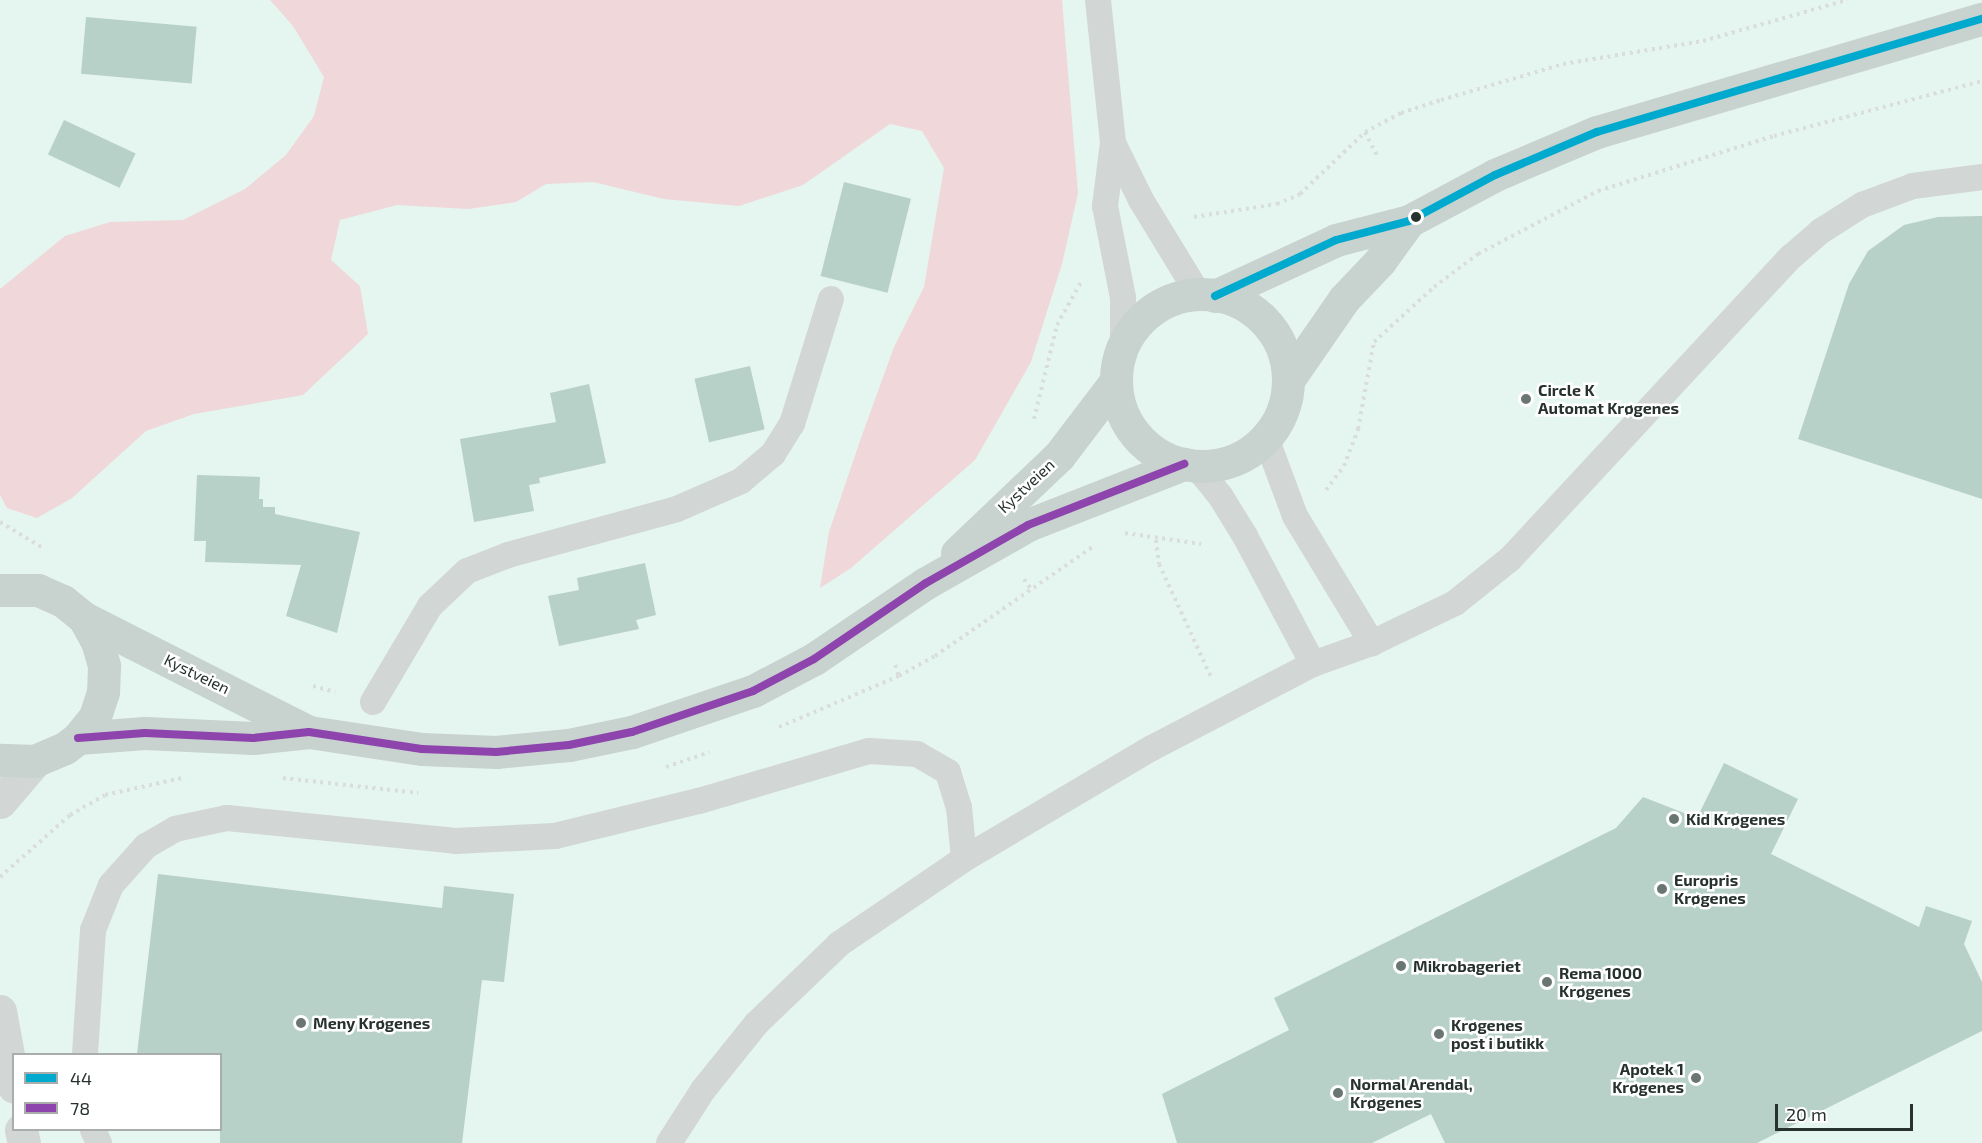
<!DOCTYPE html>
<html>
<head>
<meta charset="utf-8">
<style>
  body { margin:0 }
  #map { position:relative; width:1982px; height:1143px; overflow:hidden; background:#e5f5ef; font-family:"Exo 2",sans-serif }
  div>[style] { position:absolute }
  .green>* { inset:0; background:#f0d7da }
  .building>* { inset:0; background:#b7d0c8; transform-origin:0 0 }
  .path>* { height:4px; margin-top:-2px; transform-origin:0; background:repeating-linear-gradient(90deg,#d9dedc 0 3px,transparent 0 7.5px) }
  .lane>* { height:26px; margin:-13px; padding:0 13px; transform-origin:13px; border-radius:13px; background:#d2d6d5 }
  .street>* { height:33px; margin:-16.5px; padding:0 16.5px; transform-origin:16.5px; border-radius:16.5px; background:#d2d6d5 }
  .primary>* { height:33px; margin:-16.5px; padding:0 16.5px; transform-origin:16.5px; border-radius:16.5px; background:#c8d2cf }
  .primary>.ring { margin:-16.5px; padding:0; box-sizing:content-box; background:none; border:33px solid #c8d2cf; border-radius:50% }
  .bus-1>* { height:8px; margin:-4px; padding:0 4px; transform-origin:4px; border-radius:4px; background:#00a9ce }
  .bus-2>* { height:8px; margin:-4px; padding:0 4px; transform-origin:4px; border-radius:4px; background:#8e44ad }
  .dots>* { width:16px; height:16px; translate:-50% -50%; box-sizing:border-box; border:3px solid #fff; border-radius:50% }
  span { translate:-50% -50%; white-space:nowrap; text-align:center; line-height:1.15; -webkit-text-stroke:5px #fff; paint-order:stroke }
  .poi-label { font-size:16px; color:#27322f; font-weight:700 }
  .left { translate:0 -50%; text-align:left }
  .right { translate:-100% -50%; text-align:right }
  .street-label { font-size:16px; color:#27322f }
  .legend { position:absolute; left:12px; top:1053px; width:210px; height:78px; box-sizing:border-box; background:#fff; border:2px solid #a9adac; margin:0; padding:8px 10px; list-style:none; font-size:18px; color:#27322f }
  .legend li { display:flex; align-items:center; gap:12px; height:30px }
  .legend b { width:30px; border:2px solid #a9adac }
  .scale { position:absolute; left:1775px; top:1104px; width:138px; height:27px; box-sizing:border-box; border:3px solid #27322f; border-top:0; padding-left:8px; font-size:18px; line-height:21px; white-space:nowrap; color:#27322f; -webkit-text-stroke:4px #fff; paint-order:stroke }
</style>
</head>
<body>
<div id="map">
  <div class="green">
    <div style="clip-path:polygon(270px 0,1062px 0,1078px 193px,1062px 264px,1031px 362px,975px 460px,851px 568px,820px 588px,829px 532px,861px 438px,894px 347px,924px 287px,944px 168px,922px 131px,890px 124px,803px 185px,739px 206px,664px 199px,593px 182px,546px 184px,516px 202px,468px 209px,397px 205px,340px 220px,331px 260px,360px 286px,368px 334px,303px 395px,194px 414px,146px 431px,72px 498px,37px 518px,7px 508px,0 495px,0 289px,65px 236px,110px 222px,183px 220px,245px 189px,286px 155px,314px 116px,324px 77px,293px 26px)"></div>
  </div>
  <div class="building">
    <div style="left:86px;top:17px;width:111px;height:57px;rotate:5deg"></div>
    <div style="left:64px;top:120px;width:79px;height:38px;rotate:25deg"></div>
    <div style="left:844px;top:182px;width:69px;height:97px;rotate:14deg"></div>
    <div style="clip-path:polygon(1982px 216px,1982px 499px,1798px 439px,1849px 284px,1868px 251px,1904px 225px,1938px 217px)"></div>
    <div style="left:750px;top:366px;width:65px;height:57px;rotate:77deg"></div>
    <div style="clip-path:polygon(589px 384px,606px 463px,539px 478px,540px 483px,529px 485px,534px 511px,474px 522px,460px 439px,556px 422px,550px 393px)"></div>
    <div style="clip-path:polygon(197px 475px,260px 477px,259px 499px,263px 499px,263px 507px,275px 507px,275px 514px,360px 532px,337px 633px,286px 616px,301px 565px,205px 562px,206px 541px,194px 541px)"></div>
    <div style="clip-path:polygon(645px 563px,656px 615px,636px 620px,639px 629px,559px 646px,548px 596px,579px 590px,577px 578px)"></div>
    <div style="clip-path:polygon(1724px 763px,1798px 799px,1771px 854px,1919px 927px,1926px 906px,1972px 921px,1964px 944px,1982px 982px,1982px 1031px,1757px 1143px,1445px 1143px,1431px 1114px,1372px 1143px,1177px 1143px,1162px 1094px,1289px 1030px,1274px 998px,1616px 828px,1643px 797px,1697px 818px)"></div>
    <div style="clip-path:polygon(158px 874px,442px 908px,444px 886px,514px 894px,504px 982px,482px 980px,462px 1143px,220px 1143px,220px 1054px,137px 1054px)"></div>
  </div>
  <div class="path">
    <div style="left:1365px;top:132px;width:29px;rotate:63deg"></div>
    <div style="left:1194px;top:217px;width:84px;rotate:-8.9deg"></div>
    <div style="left:1277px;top:204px;width:25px;rotate:-23deg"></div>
    <div style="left:1300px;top:194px;width:90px;rotate:-43.6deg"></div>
    <div style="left:1365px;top:132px;width:41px;rotate:-27.8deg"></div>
    <div style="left:1401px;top:113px;width:42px;rotate:-18deg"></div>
    <div style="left:1441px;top:100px;width:127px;rotate:-16.4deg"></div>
    <div style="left:1563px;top:64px;width:142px;rotate:-9.3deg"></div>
    <div style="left:1703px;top:41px;width:150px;rotate:-15.9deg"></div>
    <div style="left:1034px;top:419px;width:97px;rotate:-76.3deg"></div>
    <div style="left:1057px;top:325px;width:51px;rotate:-60.9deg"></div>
    <div style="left:1326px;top:490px;width:30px;rotate:-53deg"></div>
    <div style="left:1344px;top:466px;width:40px;rotate:-69deg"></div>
    <div style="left:1358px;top:429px;width:88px;rotate:-79.6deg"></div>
    <div style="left:1374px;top:342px;width:81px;rotate:-42.5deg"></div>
    <div style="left:1434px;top:287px;width:55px;rotate:-36.9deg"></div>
    <div style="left:1478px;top:254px;width:136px;rotate:-27.7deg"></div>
    <div style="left:1598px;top:191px;width:184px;rotate:-17.4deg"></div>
    <div style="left:1774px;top:136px;width:215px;rotate:-14.8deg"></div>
    <div style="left:0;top:522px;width:50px;rotate:31.2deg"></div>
    <div style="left:1125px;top:533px;width:77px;rotate:8.2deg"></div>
    <div style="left:1156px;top:540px;width:24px;rotate:83deg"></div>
    <div style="left:1159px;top:564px;width:124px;rotate:65.3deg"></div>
    <div style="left:1024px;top:579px;width:12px;rotate:55deg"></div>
    <div style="left:895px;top:665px;width:12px;rotate:70deg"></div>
    <div style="left:313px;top:686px;width:23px;rotate:15deg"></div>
    <div style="left:779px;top:727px;width:130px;rotate:-23deg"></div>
    <div style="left:899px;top:676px;width:41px;rotate:-29.1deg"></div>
    <div style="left:935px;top:656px;width:193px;rotate:-34.7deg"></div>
    <div style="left:666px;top:767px;width:46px;rotate:-18.8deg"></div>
    <div style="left:283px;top:778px;width:136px;rotate:6.3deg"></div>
    <div style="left:0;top:877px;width:94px;rotate:-41.5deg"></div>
    <div style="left:70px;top:815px;width:40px;rotate:-29.7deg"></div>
    <div style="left:105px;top:795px;width:79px;rotate:-12.4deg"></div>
  </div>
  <div class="lane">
    <div style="left:1098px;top:0;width:144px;rotate:84deg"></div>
    <div style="left:1113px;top:143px;width:64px;rotate:97.2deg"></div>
    <div style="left:1105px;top:206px;width:94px;rotate:78.9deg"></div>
    <div style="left:1123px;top:298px;width:49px;rotate:90deg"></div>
    <div style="left:1113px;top:143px;width:64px;rotate:63.8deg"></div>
    <div style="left:1141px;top:200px;width:111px;rotate:58.6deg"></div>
    <div style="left:1266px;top:438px;width:83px;rotate:69.6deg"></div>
    <div style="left:1295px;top:516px;width:149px;rotate:58.8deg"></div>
    <div style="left:1196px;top:466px;width:40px;rotate:51deg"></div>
    <div style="left:1221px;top:497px;width:46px;rotate:58.4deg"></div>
    <div style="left:1245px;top:536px;width:145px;rotate:62deg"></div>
    <div style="left:373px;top:702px;width:112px;rotate:-59.3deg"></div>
    <div style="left:430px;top:606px;width:51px;rotate:-43.4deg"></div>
    <div style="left:467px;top:571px;width:44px;rotate:-21.3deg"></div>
    <div style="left:508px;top:555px;width:175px;rotate:-15.2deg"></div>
    <div style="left:677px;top:509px;width:70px;rotate:-23.6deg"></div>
    <div style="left:741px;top:481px;width:42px;rotate:-40.2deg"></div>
    <div style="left:773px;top:454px;width:36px;rotate:-58deg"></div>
    <div style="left:792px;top:424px;width:131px;rotate:-72.7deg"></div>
    <div style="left:85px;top:1054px;width:124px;rotate:-86.3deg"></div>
    <div style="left:93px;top:930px;width:48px;rotate:-68.2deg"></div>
    <div style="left:111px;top:885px;width:52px;rotate:-48.1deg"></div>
    <div style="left:146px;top:846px;width:34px;rotate:-30deg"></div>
    <div style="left:175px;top:829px;width:53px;rotate:-11.9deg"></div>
    <div style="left:227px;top:818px;width:230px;rotate:5.7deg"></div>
    <div style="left:456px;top:841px;width:99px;rotate:-2.9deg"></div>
    <div style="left:555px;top:836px;width:148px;rotate:-13.7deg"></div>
    <div style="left:699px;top:801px;width:177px;rotate:-16.4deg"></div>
    <div style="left:869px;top:751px;width:48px;rotate:3.6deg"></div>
    <div style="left:917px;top:754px;width:36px;rotate:30deg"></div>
    <div style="left:948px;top:772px;width:37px;rotate:73deg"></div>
    <div style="left:959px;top:807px;width:52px;rotate:84.5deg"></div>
    <div style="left:93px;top:1130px;width:14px;rotate:65deg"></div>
    <div style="left:669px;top:1143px;width:63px;rotate:-57.3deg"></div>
    <div style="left:703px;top:1090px;width:85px;rotate:-51.2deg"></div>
    <div style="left:756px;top:1024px;width:115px;rotate:-43.9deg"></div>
    <div style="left:839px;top:944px;width:151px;rotate:-34.2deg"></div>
    <div style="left:964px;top:859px;width:218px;rotate:-30.6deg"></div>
    <div style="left:1152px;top:748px;width:182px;rotate:-27.6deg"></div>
    <div style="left:1313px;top:664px;width:63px;rotate:-19.6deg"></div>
    <div style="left:1372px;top:643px;width:92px;rotate:-25.7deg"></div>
    <div style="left:1455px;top:603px;width:70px;rotate:-38.7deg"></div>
    <div style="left:1510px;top:559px;width:413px;rotate:-47.1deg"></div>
    <div style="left:1791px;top:257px;width:40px;rotate:-41deg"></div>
    <div style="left:1821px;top:231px;width:49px;rotate:-32.4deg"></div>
    <div style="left:1862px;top:205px;width:54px;rotate:-20.4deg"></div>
    <div style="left:1913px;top:186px;width:70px;rotate:-7.4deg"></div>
  </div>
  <div class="street">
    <div style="left:0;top:802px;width:54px;rotate:-49.5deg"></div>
    <div style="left:0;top:1011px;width:77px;rotate:79.6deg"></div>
    <div style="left:21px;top:1130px;width:13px;rotate:77deg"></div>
  </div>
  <div class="primary">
    <div class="ring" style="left:1116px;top:294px;width:139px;height:139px"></div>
    <div style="left:1215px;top:296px;width:133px;rotate:-24.8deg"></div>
    <div style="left:1336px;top:240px;width:75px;rotate:-14.6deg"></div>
    <div style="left:1409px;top:221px;width:98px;rotate:-28.1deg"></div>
    <div style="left:1495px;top:175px;width:111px;rotate:-22.9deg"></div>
    <div style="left:1597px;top:132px;width:401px;rotate:-16.4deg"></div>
    <div style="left:1288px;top:380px;width:98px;rotate:-55.3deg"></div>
    <div style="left:1344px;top:299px;width:52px;rotate:-46.5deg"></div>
    <div style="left:1380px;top:261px;width:49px;rotate:-54.1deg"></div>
    <div style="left:957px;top:553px;width:141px;rotate:-43.6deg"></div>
    <div style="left:1059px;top:456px;width:94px;rotate:-52.8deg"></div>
    <div style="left:0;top:590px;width:38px"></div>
    <div style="left:38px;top:590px;width:27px;rotate:24deg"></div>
    <div style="left:63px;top:601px;width:27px;rotate:39deg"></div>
    <div style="left:84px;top:618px;width:26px;rotate:61deg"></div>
    <div style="left:97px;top:641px;width:26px;rotate:74deg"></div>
    <div style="left:104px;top:666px;width:26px;rotate:92deg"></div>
    <div style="left:103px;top:692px;width:26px;rotate:108deg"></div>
    <div style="left:95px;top:717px;width:27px;rotate:129deg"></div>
    <div style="left:78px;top:738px;width:16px;rotate:142deg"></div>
    <div style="left:65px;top:748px;width:33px;rotate:157deg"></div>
    <div style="left:35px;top:761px;width:35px;rotate:-178deg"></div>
    <div style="left:84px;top:618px;width:252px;rotate:26.9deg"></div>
    <div style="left:78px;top:738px;width:67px;rotate:-4.3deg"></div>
    <div style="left:145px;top:733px;width:108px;rotate:2.7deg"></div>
    <div style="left:253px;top:738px;width:56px;rotate:-6.1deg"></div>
    <div style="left:309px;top:732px;width:114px;rotate:8.6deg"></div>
    <div style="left:422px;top:749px;width:74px;rotate:2.3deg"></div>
    <div style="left:496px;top:752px;width:73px;rotate:-5.5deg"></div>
    <div style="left:569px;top:745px;width:64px;rotate:-11.7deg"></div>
    <div style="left:632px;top:732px;width:128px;rotate:-18.7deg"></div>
    <div style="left:753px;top:691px;width:69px;rotate:-27.7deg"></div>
    <div style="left:814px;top:659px;width:135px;rotate:-34.2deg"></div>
    <div style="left:926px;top:583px;width:117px;rotate:-29.6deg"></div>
    <div style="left:1028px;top:525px;width:168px;rotate:-21.4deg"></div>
  </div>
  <div class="bus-1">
    <div style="left:1215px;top:296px;width:133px;rotate:-24.8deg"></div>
    <div style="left:1336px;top:240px;width:75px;rotate:-14.6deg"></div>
    <div style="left:1409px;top:221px;width:98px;rotate:-28.1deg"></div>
    <div style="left:1495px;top:175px;width:111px;rotate:-22.9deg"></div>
    <div style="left:1597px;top:132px;width:401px;rotate:-16.4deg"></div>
  </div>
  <div class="bus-2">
    <div style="left:78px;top:738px;width:67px;rotate:-4.3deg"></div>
    <div style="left:145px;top:733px;width:108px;rotate:2.7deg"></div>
    <div style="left:253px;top:738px;width:56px;rotate:-6.1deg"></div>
    <div style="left:309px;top:732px;width:114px;rotate:8.6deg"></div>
    <div style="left:422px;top:749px;width:74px;rotate:2.3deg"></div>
    <div style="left:496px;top:752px;width:73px;rotate:-5.5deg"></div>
    <div style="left:569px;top:745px;width:64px;rotate:-11.7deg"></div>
    <div style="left:632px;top:732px;width:128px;rotate:-18.7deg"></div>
    <div style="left:753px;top:691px;width:69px;rotate:-27.7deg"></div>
    <div style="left:814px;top:659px;width:135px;rotate:-34.2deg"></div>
    <div style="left:926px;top:583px;width:117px;rotate:-29.6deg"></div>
    <div style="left:1028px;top:525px;width:168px;rotate:-21.4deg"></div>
  </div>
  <div class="dots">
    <div style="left:1416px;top:217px;background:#27322f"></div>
    <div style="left:1526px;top:399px;background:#6a7672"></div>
    <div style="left:1674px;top:819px;background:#6a7672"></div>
    <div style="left:1662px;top:889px;background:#6a7672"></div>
    <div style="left:1401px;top:966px;background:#6a7672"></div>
    <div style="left:1547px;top:982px;background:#6a7672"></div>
    <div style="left:301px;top:1023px;background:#6a7672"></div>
    <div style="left:1439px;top:1034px;background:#6a7672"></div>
    <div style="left:1696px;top:1078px;background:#6a7672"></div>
    <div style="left:1338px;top:1093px;background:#6a7672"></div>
  </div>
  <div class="poi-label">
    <span class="left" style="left:1538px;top:399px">Circle K<br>Automat Krøgenes</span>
    <span class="left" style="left:1686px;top:819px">Kid Krøgenes</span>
    <span class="left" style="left:1674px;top:889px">Europris<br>Krøgenes</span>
    <span class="left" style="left:1413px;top:966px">Mikrobageriet</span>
    <span class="left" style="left:1559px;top:982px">Rema 1000<br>Krøgenes</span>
    <span class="left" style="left:313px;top:1023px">Meny Krøgenes</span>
    <span class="left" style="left:1451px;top:1034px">Krøgenes<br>post i butikk</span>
    <span class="right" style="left:1684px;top:1078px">Apotek 1<br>Krøgenes</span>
    <span class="left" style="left:1350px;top:1093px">Normal Arendal,<br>Krøgenes</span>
  </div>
  <div class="street-label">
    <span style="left:1026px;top:486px;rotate:-43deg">Kystveien</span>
    <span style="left:197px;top:674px;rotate:26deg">Kystveien</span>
  </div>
  <ul class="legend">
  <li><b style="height:8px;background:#00a9ce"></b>44</li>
  <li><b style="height:8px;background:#8e44ad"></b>78</li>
  </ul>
  <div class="scale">20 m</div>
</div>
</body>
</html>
